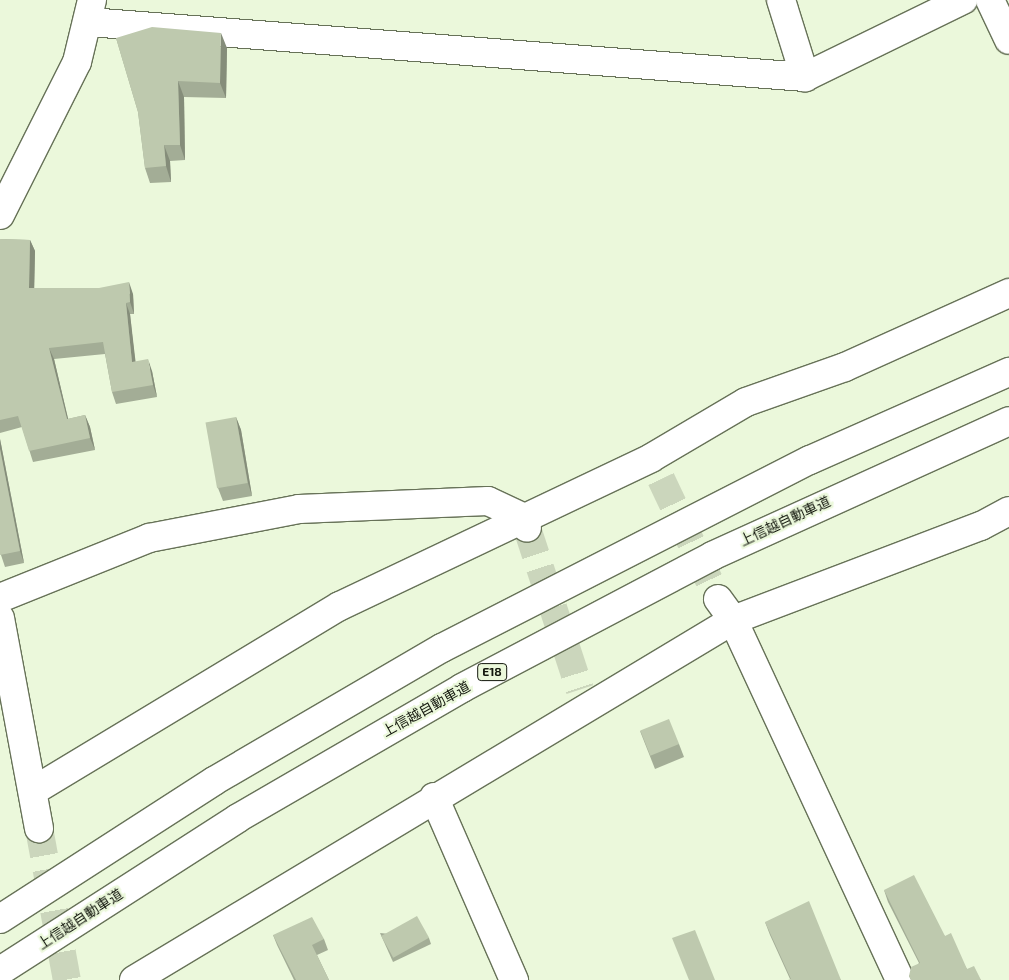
<!DOCTYPE html>
<html>
<head>
<meta charset="utf-8">
<style>
  body { margin:0 }
  #map { position:relative; width:1009px; height:980px; overflow:hidden; background:#ebf8db; font-family:"Exo 2","Noto Sans JP",sans-serif }
  div>[style] { position:absolute }
  .street-tunnel>* { height:28px; margin-top:-14px; transform-origin:0; background:repeating-linear-gradient(90deg,#cbd6bc 0 28px,transparent 0 42px) }
  .secondary-tunnel>* { height:28px; margin-top:-14px; transform-origin:0; background:repeating-linear-gradient(90deg,#cbd6bc 0 28px,transparent 0 42px) }
  .roads { filter:drop-shadow(1px 0 #677258) drop-shadow(-1px 0 #677258) drop-shadow(0 1px #677258) drop-shadow(0 -1px #677258) }
  .street>* { height:28px; margin:-14px; padding:0 14px; transform-origin:14px; border-radius:14px; background:#fff }
  .secondary>* { height:28px; margin:-14px; padding:0 14px; transform-origin:14px; border-radius:14px; background:#fff }
  .highway>* { height:28px; margin:-14px; padding:0 14px; transform-origin:14px; border-radius:14px; background:#fff }
  .wall>* { inset:0; background:#a3ad96 }
  .shaded-wall>* { inset:0; background:#858d7a }
  .building>* { inset:0; background:#bec9ae; transform-origin:0 0 }
  span { translate:-50% -50%; white-space:nowrap; text-align:center; line-height:1.15; -webkit-text-stroke:4.5px #ebf8db; paint-order:stroke }
  .shield-label span { padding:1px 4px; background:#ebf8db; border:1px solid; border-radius:4px; -webkit-text-stroke-width:0 }
  .shield-label { font-size:12px; color:#13170d; font-weight:700 }
  .street-label { font-size:14px; color:#13170d }
</style>
</head>
<body>
<div id="map">
  <div class="street-tunnel">
    <div style="left:661px;top:479px;width:133px;rotate:64.6deg"></div>
    <div style="left:527px;top:528px;width:170px;rotate:71.9deg"></div>
  </div>
  <div class="secondary-tunnel">
    <div style="left:39px;top:828px;width:155px;rotate:79.6deg"></div>
  </div>
  <div class="roads">
    <div class="street">
      <div style="left:781px;top:0;width:81px;rotate:72.7deg"></div>
      <div style="left:990px;top:0;width:44px;rotate:64.6deg"></div>
      <div style="left:89px;top:22px;width:718px;rotate:4.39deg"></div>
      <div style="left:805px;top:77px;width:176px;rotate:-26deg"></div>
      <div style="left:0;top:215px;width:171px;rotate:-63.3deg"></div>
      <div style="left:77px;top:62px;width:64px;rotate:-76.4deg"></div>
      <div style="left:0;top:598px;width:161px;rotate:-21.9deg"></div>
      <div style="left:149px;top:538px;width:153px;rotate:-10.9deg"></div>
      <div style="left:299px;top:509px;width:189px;rotate:-2.4deg"></div>
      <div style="left:488px;top:501px;width:40px;rotate:25deg"></div>
      <div style="left:524px;top:518px;width:10px;rotate:73deg"></div>
      <div style="left:718px;top:599px;width:26px;rotate:54deg"></div>
      <div style="left:733px;top:620px;width:397px;rotate:65.1deg"></div>
      <div style="left:33px;top:791px;width:358px;rotate:-31.1deg"></div>
      <div style="left:340px;top:606px;width:344px;rotate:-25.4deg"></div>
      <div style="left:651px;top:458px;width:110px;rotate:-30.5deg"></div>
      <div style="left:746px;top:402px;width:105px;rotate:-19.5deg"></div>
      <div style="left:845px;top:367px;width:180px;rotate:-24.3deg"></div>
      <div style="left:434px;top:797px;width:200px;rotate:66.4deg"></div>
      <div style="left:134px;top:980px;width:699px;rotate:-31.01deg"></div>
      <div style="left:733px;top:620px;width:265px;rotate:-20.8deg"></div>
      <div style="left:981px;top:526px;width:32px;rotate:-28deg"></div>
    </div>
    <div class="secondary">
      <div style="left:0;top:618px;width:214px;rotate:79.5deg"></div>
    </div>
    <div class="highway">
      <div style="left:0;top:919px;width:255px;rotate:-32.8deg"></div>
      <div style="left:214px;top:781px;width:264px;rotate:-30.3deg"></div>
      <div style="left:442px;top:648px;width:413px;rotate:-27.1deg"></div>
      <div style="left:810px;top:460px;width:218px;rotate:-23.9deg"></div>
      <div style="left:0;top:971px;width:283px;rotate:-32.7deg"></div>
      <div style="left:238px;top:818px;width:259px;rotate:-30.1deg"></div>
      <div style="left:462px;top:688px;width:283px;rotate:-27.8deg"></div>
      <div style="left:712px;top:556px;width:326px;rotate:-24.4deg"></div>
    </div>
  </div>
  <div class="wall">
    <div style="clip-path:polygon(116px 38px,227px 48px,226px 98px,184px 97px,185px 160px,170px 161px,171px 182px,150px 183px,145px 168px,138px 112px)"></div>
    <div style="clip-path:polygon(0 239px,30px 240px,35px 251px,34px 288px,133px 294px,134px 314px,130px 314px,135px 362px,152px 371px,157px 397px,116px 404px,112px 392px,105px 354px,54px 359px,68px 419px,85px 415px,90px 427px,95px 450px,33px 462px,22px 427px,0 433px)"></div>
    <div style="clip-path:polygon(236px 417px,241px 430px,252px 496px,223px 501px,218px 488px)"></div>
    <div style="clip-path:polygon(0 439px,24px 563px,5px 567px,0 552px)"></div>
    <div style="clip-path:polygon(640px 731px,679px 744px,684px 757px,655px 769px)"></div>
    <div style="clip-path:polygon(884px 890px,945px 936px,967px 969px,981px 980px,911px 980px,909px 976px,919px 963px,888px 902px)"></div>
    <div style="clip-path:polygon(765px 922px,841px 980px,790px 979px,770px 935px)"></div>
    <div style="clip-path:polygon(380px 933px,429px 938px,431px 944px,393px 962px)"></div>
    <div style="clip-path:polygon(273px 935px,324px 939px,328px 950px,317px 955px,329px 980px,294px 980px,277px 945px)"></div>
  </div>
  <div class="shaded-wall">
    <div style="clip-path:polygon(221px 33px,227px 48px,226px 98px,220px 83px)"></div>
    <div style="clip-path:polygon(178px 81px,184px 97px,185px 160px,180px 145px)"></div>
    <div style="clip-path:polygon(164px 145px,170px 161px,171px 182px,166px 166px)"></div>
    <div style="clip-path:polygon(30px 240px,35px 251px,34px 299px,29px 288px)"></div>
    <div style="clip-path:polygon(129px 282px,133px 294px,134px 314px,130px 302px)"></div>
    <div style="clip-path:polygon(126px 303px,130px 314px,137px 374px,132px 362px)"></div>
    <div style="clip-path:polygon(49px 348px,54px 359px,71px 431px,67px 419px)"></div>
    <div style="clip-path:polygon(148px 359px,152px 371px,157px 397px,153px 385px)"></div>
    <div style="clip-path:polygon(85px 415px,90px 427px,95px 450px,90px 438px)"></div>
    <div style="clip-path:polygon(236px 417px,241px 430px,252px 496px,248px 483px)"></div>
    <div style="clip-path:polygon(0 439px,24px 563px,20px 551px,0 449px)"></div>
  </div>
  <div class="building">
    <div style="clip-path:polygon(152px 27px,221px 33px,220px 83px,178px 81px,180px 145px,164px 145px,166px 166px,145px 168px,138px 112px,116px 38px)"></div>
    <div style="clip-path:polygon(0 239px,30px 240px,29px 288px,99px 288px,129px 282px,130px 302px,126px 303px,132px 362px,148px 359px,153px 385px,112px 392px,103px 342px,49px 348px,67px 419px,85px 415px,90px 438px,29px 451px,18px 416px,0 420px)"></div>
    <div style="left:236px;top:417px;width:67px;height:31px;rotate:80deg"></div>
    <div style="clip-path:polygon(0 449px,20px 551px,0 555px)"></div>
    <div style="left:669px;top:719px;width:27px;height:31px;rotate:68deg"></div>
    <div style="clip-path:polygon(914px 875px,945px 936px,951px 933px,967px 969px,974px 966px,981px 980px,911px 980px,909px 976px,911px 967px,920px 963px,884px 890px)"></div>
    <div style="clip-path:polygon(809px 901px,841px 980px,788px 980px,791px 979px,765px 922px)"></div>
    <div style="left:417px;top:916px;width:25px;height:41px;rotate:61deg"></div>
    <div style="clip-path:polygon(312px 917px,324px 939px,312px 945px,329px 980px,296px 980px,273px 935px)"></div>
    <div style="clip-path:polygon(695px 930px,715px 980px,689px 980px,672px 938px)"></div>
  </div>
  <div class="shield-label">
    <span style="left:492px;top:672px">E18</span>
  </div>
  <div class="street-label">
    <span style="left:785px;top:521px;rotate:-25deg">上信越自動車道</span>
    <span style="left:426px;top:709px;rotate:-29deg">上信越自動車道</span>
    <span style="left:80px;top:919px;rotate:-33deg">上信越自動車道</span>
  </div>
</div>
</body>
</html>
